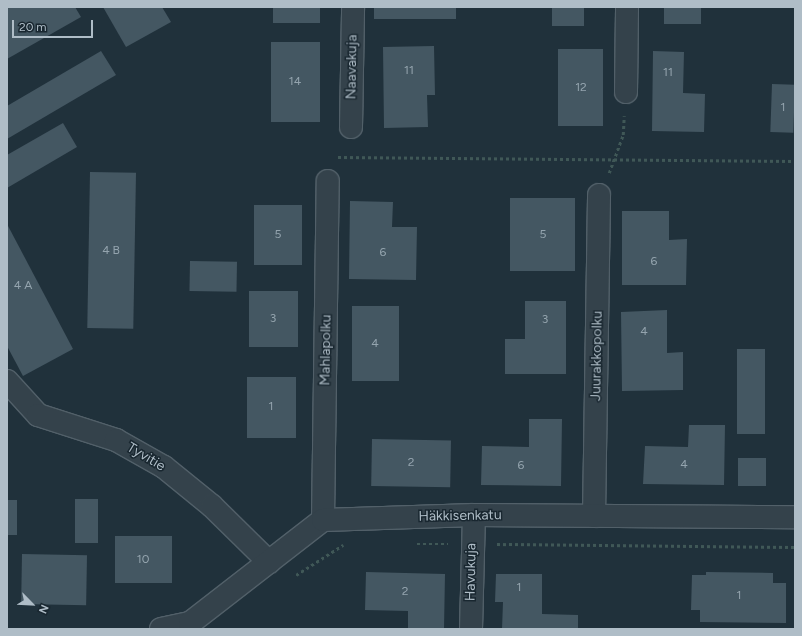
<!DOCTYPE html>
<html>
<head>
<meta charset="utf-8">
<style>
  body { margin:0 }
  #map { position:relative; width:802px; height:636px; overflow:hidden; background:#20313b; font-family:Figtree,sans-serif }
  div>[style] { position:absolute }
  .building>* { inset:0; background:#445762; transform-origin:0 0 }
  .path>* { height:2.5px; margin-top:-1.25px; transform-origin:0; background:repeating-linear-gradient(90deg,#405857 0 3px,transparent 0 6px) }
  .roads { filter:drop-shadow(1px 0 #526069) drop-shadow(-1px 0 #526069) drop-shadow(0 1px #526069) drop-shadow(0 -1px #526069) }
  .street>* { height:22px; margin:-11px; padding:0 11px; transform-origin:11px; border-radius:11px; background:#34424b }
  span { translate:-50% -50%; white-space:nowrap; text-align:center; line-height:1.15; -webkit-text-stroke:3px #192730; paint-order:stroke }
  .number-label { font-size:12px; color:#94a4ae }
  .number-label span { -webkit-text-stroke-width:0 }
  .street-label { font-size:14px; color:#afbdc7 }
  .frame { position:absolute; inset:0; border:8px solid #afbdc7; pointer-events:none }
  .north { position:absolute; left:12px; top:584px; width:40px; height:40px; -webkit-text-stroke:3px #192730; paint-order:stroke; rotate:114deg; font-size:11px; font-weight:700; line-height:16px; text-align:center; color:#afbdc7 }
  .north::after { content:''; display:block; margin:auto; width:14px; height:18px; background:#afbdc7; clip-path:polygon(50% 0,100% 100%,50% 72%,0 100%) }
  .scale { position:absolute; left:12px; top:20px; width:81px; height:18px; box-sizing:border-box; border:2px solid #afbdc7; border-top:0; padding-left:5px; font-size:12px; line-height:14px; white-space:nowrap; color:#afbdc7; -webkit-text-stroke:3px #192730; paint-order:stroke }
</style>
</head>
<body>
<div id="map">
  <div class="building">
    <div style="clip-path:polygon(7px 7px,75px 7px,81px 17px,7px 59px)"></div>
    <div style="clip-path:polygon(103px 7px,162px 7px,171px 22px,126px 47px)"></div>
    <div style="left:273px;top:7px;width:47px;height:16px"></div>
    <div style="left:374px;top:7px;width:82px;height:12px"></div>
    <div style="left:552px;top:7px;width:32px;height:19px"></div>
    <div style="left:664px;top:7px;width:37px;height:17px"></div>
    <div style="left:271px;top:42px;width:49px;height:80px"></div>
    <div style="clip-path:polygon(434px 46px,435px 95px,427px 95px,428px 127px,384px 128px,383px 47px)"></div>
    <div style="left:558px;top:49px;width:45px;height:77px"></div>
    <div style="clip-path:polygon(101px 51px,116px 75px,7px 139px,7px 106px)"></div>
    <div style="clip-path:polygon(653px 51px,684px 52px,683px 93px,705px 94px,704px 132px,652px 131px)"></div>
    <div style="left:772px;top:84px;width:23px;height:48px;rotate:2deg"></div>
    <div style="clip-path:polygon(63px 123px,77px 147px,7px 188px,7px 155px)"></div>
    <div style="left:90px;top:172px;width:46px;height:156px;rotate:1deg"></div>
    <div style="left:575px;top:198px;width:73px;height:65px;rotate:90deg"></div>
    <div style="clip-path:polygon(350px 201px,393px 202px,392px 227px,417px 227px,416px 280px,349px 279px)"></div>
    <div style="left:254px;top:205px;width:48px;height:60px"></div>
    <div style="clip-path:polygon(622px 211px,669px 211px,669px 240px,687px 239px,686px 285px,622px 285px)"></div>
    <div style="clip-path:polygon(7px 224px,73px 349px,23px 376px,7px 346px)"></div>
    <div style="left:190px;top:261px;width:47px;height:30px;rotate:1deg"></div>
    <div style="left:249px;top:291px;width:49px;height:56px"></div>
    <div style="clip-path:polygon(525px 301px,566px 301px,566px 374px,505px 374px,505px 339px,525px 339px)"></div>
    <div style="left:352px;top:306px;width:47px;height:75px"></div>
    <div style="clip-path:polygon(667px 310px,667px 353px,683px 352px,683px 390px,622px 391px,621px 312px)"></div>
    <div style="left:737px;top:349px;width:28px;height:85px"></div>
    <div style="left:247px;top:377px;width:49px;height:61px"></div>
    <div style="clip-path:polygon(529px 419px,562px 419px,561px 486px,481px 485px,482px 446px,529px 447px)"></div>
    <div style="clip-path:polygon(689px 425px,725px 425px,724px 485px,643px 484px,645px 446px,688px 447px)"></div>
    <div style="left:372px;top:439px;width:79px;height:47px;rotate:1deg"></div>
    <div style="left:738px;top:458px;width:28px;height:28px"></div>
    <div style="left:75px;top:499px;width:23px;height:44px"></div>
    <div style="left:7px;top:500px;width:10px;height:35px"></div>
    <div style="left:115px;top:536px;width:57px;height:47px"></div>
    <div style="left:22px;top:554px;width:65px;height:50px;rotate:1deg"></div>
    <div style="clip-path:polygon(366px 572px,445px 574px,444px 629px,408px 629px,408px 611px,365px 610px)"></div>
    <div style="clip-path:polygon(706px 572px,773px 573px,773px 583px,786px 583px,786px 623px,700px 622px,700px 610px,691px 610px,692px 575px,706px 575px)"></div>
    <div style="clip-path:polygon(496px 574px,542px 574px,542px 614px,578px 615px,578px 629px,502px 629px,503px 602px,495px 602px)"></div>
  </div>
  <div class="path">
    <div style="left:338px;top:157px;width:457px;rotate:0.5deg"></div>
    <div style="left:609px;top:173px;width:40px;rotate:-69.8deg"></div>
    <div style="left:623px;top:135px;width:19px;rotate:-87deg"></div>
    <div style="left:417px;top:544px;width:31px"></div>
    <div style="left:497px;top:544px;width:298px;rotate:0.6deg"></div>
    <div style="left:296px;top:575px;width:56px;rotate:-32.6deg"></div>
  </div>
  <div class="roads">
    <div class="street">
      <div style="left:626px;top:92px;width:85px;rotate:-89.3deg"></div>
      <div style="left:351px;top:127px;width:120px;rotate:-89deg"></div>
      <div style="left:7px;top:381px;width:46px;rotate:47.6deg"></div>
      <div style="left:38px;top:415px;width:82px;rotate:17.8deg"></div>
      <div style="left:116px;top:440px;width:55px;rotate:29.4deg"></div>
      <div style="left:164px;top:467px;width:62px;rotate:39.1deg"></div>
      <div style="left:212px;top:506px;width:80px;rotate:44.5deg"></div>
      <div style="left:594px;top:516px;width:321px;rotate:-89.1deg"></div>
      <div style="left:323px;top:520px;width:339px;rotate:-89.2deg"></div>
      <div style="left:161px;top:629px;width:30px;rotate:-12deg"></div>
      <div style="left:190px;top:623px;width:168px;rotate:-37.8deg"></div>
      <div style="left:323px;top:520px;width:151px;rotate:-1.9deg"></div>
      <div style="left:474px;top:515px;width:321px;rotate:0.4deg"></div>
      <div style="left:471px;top:629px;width:114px;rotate:-88.5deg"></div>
    </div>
  </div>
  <div class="number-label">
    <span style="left:409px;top:71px">11</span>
    <span style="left:668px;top:73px">11</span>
    <span style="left:295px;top:82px">14</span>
    <span style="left:581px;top:88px">12</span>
    <span style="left:783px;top:108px">1</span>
    <span style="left:278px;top:235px">5</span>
    <span style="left:543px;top:235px">5</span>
    <span style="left:111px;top:251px">4 B</span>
    <span style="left:383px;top:253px">6</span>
    <span style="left:654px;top:262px">6</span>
    <span style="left:23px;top:286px">4 A</span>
    <span style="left:273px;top:319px">3</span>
    <span style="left:545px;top:320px">3</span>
    <span style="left:644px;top:332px">4</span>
    <span style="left:375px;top:344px">4</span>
    <span style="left:271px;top:407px">1</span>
    <span style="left:411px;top:463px">2</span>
    <span style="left:684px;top:465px">4</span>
    <span style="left:521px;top:466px">6</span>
    <span style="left:143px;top:560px">10</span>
    <span style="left:519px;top:588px">1</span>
    <span style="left:405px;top:592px">2</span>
    <span style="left:739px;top:596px">1</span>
  </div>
  <div class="street-label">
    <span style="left:352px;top:67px;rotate:-89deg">Naavakuja</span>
    <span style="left:326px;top:350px;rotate:-89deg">Mahlapolku</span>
    <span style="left:597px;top:356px;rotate:-89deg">Juurakkopolku</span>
    <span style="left:146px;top:457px;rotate:31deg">Tyvitie</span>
    <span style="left:460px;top:516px;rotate:-1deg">Häkkisenkatu</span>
    <span style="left:471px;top:572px;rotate:-89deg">Havukuja</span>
  </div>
  <div class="frame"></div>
  <div class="north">N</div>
  <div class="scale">20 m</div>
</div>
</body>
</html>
